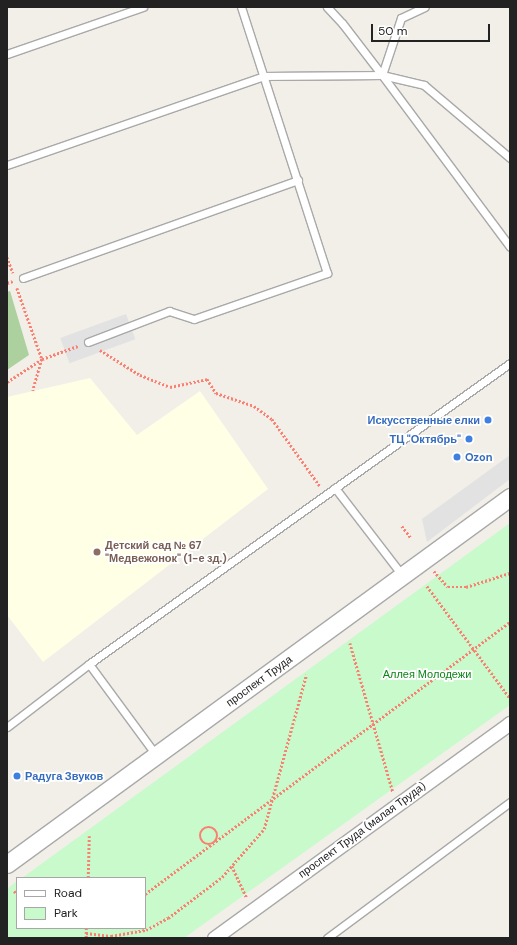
<!DOCTYPE html>
<html>
<head>
<meta charset="utf-8">
<style>
  body { margin:0 }
  #map { position:relative; width:517px; height:945px; overflow:hidden; background:#f2efe9; font-family:"DM Sans",sans-serif }
  div>[style] { position:absolute }
  .education>* { inset:0; background:#ffffe5 }
  .forest>* { inset:0; background:#add19e }
  .park>* { inset:0; background:#c8facc }
  .parking>* { inset:0; background:#e2e2e2; transform-origin:0 0 }
  .path>* { height:2.5px; margin-top:-1.25px; transform-origin:0; background:repeating-linear-gradient(90deg,#fa8072 0 2px,transparent 0 4px) }
  .path>.ring { margin:-1.25px; padding:0; box-sizing:content-box; background:none; border:2.5px solid #fa8072; border-radius:50% }
  .roads { filter:drop-shadow(1px 0 #a9a9a9) drop-shadow(-1px 0 #a9a9a9) drop-shadow(0 1px #a9a9a9) drop-shadow(0 -1px #a9a9a9) }
  .service>* { height:7px; margin:-3.5px; padding:0 3.5px; transform-origin:3.5px; border-radius:3.5px; background:#fff }
  .minor>* { height:13px; margin:-6.5px; padding:0 6.5px; transform-origin:6.5px; border-radius:6.5px; background:#fff }
  .tertiary>* { height:17px; margin:-8.5px; padding:0 8.5px; transform-origin:8.5px; border-radius:8.5px; background:#fff }
  .dots>* { width:11px; height:11px; translate:-50% -50%; box-sizing:border-box; border:2px solid #fff; border-radius:50% }
  span { translate:-50% -50%; white-space:nowrap; text-align:center; line-height:1.15; -webkit-text-stroke:3.5px #fff; paint-order:stroke }
  .shop-label { font-size:11px; color:#366cbe; font-weight:700 }
  .right { translate:-100% -50%; text-align:right }
  .left { translate:0 -50%; text-align:left }
  .education-label { font-size:11px; color:#785e54; font-weight:700 }
  .park-label { font-size:11px; color:#0c8416 }
  .street-label { font-size:11px; color:#222 }
  .frame { position:absolute; inset:0; border:8px solid #222; pointer-events:none }
  .legend { position:absolute; left:16px; top:877px; width:130px; height:52px; box-sizing:border-box; background:#fff; border:1px solid #a7a7a7; margin:0; padding:5px 7px; list-style:none; font-size:12px; color:#222 }
  .legend li { display:flex; align-items:center; gap:8px; height:20px }
  .legend b { width:20px; border:1px solid #a7a7a7 }
  .scale { position:absolute; left:371px; top:24px; width:119px; height:18px; box-sizing:border-box; border:2px solid #222; border-top:0; padding-left:5px; font-size:12px; line-height:14px; white-space:nowrap; color:#222; -webkit-text-stroke:3px #fff; paint-order:stroke }
</style>
</head>
<body>
<div id="map">
  <div class="education">
    <div style="clip-path:polygon(90px 378px,137px 435px,200px 391px,268px 489px,43px 662px,7px 615px,7px 397px)"></div>
  </div>
  <div class="forest">
    <div style="clip-path:polygon(10px 291px,29px 355px,7px 370px,7px 292px)"></div>
  </div>
  <div class="park">
    <div style="clip-path:polygon(510px 523px,510px 705px,184px 938px,7px 938px,7px 889px,17px 881px,17px 928px,145px 928px,145px 878px,22px 878px)"></div>
  </div>
  <div class="parking">
    <div style="left:126px;top:314px;width:27px;height:70px;rotate:70deg"></div>
    <div style="clip-path:polygon(510px 455px,510px 479px,427px 542px,422px 519px)"></div>
  </div>
  <div class="path">
    <div style="left:7px;top:257px;width:17px;rotate:69deg"></div>
    <div style="left:7px;top:283px;width:6px;rotate:-18deg"></div>
    <div style="left:17px;top:288px;width:75px;rotate:70.6deg"></div>
    <div style="left:42px;top:359px;width:33px;rotate:106deg"></div>
    <div style="left:100px;top:350px;width:47px;rotate:32deg"></div>
    <div style="left:140px;top:375px;width:32px;rotate:22deg"></div>
    <div style="left:170px;top:387px;width:38px;rotate:-12deg"></div>
    <div style="left:207px;top:379px;width:17px;rotate:57deg"></div>
    <div style="left:216px;top:393px;width:40px;rotate:18.9deg"></div>
    <div style="left:254px;top:406px;width:22px;rotate:36deg"></div>
    <div style="left:272px;top:419px;width:82px;rotate:54.4deg"></div>
    <div style="left:7px;top:382px;width:42px;rotate:-33.3deg"></div>
    <div style="left:42px;top:359px;width:38px;rotate:-20deg"></div>
    <div style="left:402px;top:526px;width:15px;rotate:53deg"></div>
    <div style="left:434px;top:571px;width:21px;rotate:49deg"></div>
    <div style="left:448px;top:587px;width:18px"></div>
    <div style="left:466px;top:587px;width:46px;rotate:-17.7deg"></div>
    <div style="left:427px;top:586px;width:139px;rotate:53.5deg"></div>
    <div style="left:350px;top:643px;width:155px;rotate:73.9deg"></div>
    <div class="ring" style="left:200px;top:827px;width:15.5px;height:15.5px"></div>
    <div style="left:232px;top:866px;width:35px;rotate:65deg"></div>
    <div style="left:88px;top:878px;width:42px;rotate:-88.6deg"></div>
    <div style="left:14px;top:891px;width:4px;rotate:34deg"></div>
    <div style="left:145px;top:894px;width:455px;rotate:-36.7deg"></div>
    <div style="left:86px;top:933px;width:25px;rotate:7deg"></div>
    <div style="left:111px;top:936px;width:36px;rotate:-10deg"></div>
    <div style="left:146px;top:930px;width:25px;rotate:-29deg"></div>
    <div style="left:168px;top:918px;width:68px;rotate:-37.2deg"></div>
    <div style="left:222px;top:877px;width:64px;rotate:-48.8deg"></div>
    <div style="left:264px;top:829px;width:160px;rotate:-74.7deg"></div>
    <div style="left:86px;top:938px;width:10px;rotate:-90deg"></div>
  </div>
  <div class="roads">
    <div class="service">
      <div style="left:327px;top:7px;width:22px;rotate:47deg"></div>
      <div style="left:342px;top:23px;width:66px;rotate:52.4deg"></div>
      <div style="left:382px;top:75px;width:43px;rotate:13.4deg"></div>
      <div style="left:424px;top:85px;width:113px;rotate:40.3deg"></div>
      <div style="left:7px;top:54px;width:144px;rotate:-19.1deg"></div>
      <div style="left:382px;top:75px;width:214px;rotate:53.3deg"></div>
      <div style="left:382px;top:75px;width:60px;rotate:-71.6deg"></div>
      <div style="left:401px;top:18px;width:26px;rotate:-25deg"></div>
      <div style="left:7px;top:165px;width:272px;rotate:-19.1deg"></div>
      <div style="left:264px;top:76px;width:118px;rotate:-0.5deg"></div>
      <div style="left:23px;top:278px;width:292px;rotate:-19.6deg"></div>
      <div style="left:88px;top:342px;width:87px;rotate:-20.9deg"></div>
      <div style="left:169px;top:311px;width:26px;rotate:18deg"></div>
      <div style="left:194px;top:319px;width:141px;rotate:-19.1deg"></div>
      <div style="left:327px;top:273px;width:280px;rotate:-107.9deg"></div>
      <div style="left:335px;top:488px;width:110px;rotate:52.4deg"></div>
      <div style="left:89px;top:664px;width:113px;rotate:53.6deg"></div>
      <div style="left:7px;top:727px;width:103px;rotate:-37.5deg"></div>
      <div style="left:89px;top:664px;width:518px;rotate:-35.56deg"></div>
      <div style="left:327px;top:938px;width:228px;rotate:-36.6deg"></div>
    </div>
    <div class="minor">
      <div style="left:214px;top:938px;width:366px;rotate:-36deg"></div>
    </div>
    <div class="tertiary">
      <div style="left:7px;top:864px;width:623px;rotate:-36.12deg"></div>
    </div>
  </div>
  <div class="dots">
    <div style="left:488px;top:420px;background:#3f7fe0"></div>
    <div style="left:469px;top:439px;background:#3f7fe0"></div>
    <div style="left:457px;top:457px;background:#3f7fe0"></div>
    <div style="left:97px;top:552px;background:#8d6e63"></div>
    <div style="left:17px;top:776px;background:#3f7fe0"></div>
  </div>
  <div class="shop-label">
    <span class="right" style="left:480px;top:420px">Искусственные елки</span>
    <span class="right" style="left:461px;top:439px">ТЦ "Октябрь"</span>
    <span class="left" style="left:465px;top:457px">Ozon</span>
    <span class="left" style="left:25px;top:776px">Радуга Звуков</span>
  </div>
  <div class="education-label">
    <span class="left" style="left:105px;top:552px">Детский сад № 67<br>"Медвежонок" (1-е зд.)</span>
  </div>
  <div class="park-label">
    <span style="left:427px;top:674px">Аллея Молодежи</span>
  </div>
  <div class="street-label">
    <span style="left:259px;top:681px;rotate:-36deg">проспект Труда</span>
    <span style="left:362px;top:830px;rotate:-36deg">проспект Труда (малая Труда)</span>
  </div>
  <div class="frame"></div>
  <ul class="legend">
  <li><b style="height:5px;background:#fff"></b>Road</li>
  <li><b style="height:11px;background:#c8facc"></b>Park</li>
  </ul>
  <div class="scale">50 m</div>
</div>
</body>
</html>
